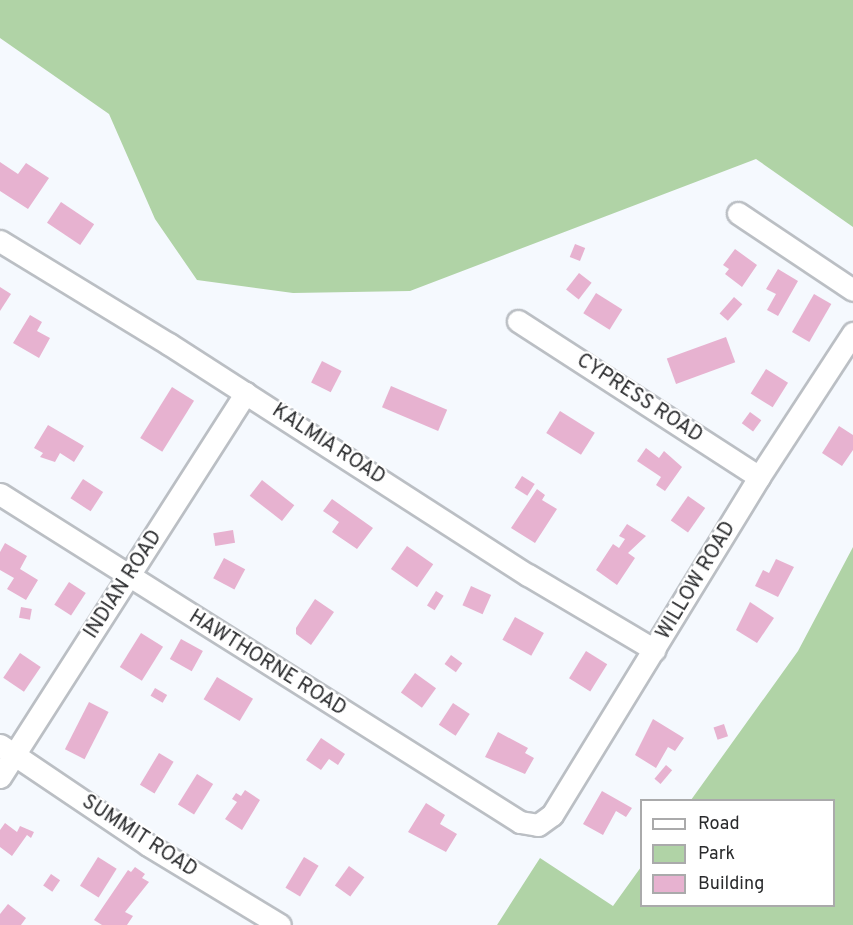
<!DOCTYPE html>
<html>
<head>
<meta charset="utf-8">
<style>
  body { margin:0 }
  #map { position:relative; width:853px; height:925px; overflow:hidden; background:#f5f9fe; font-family:Overpass,sans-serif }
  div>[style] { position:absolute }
  .green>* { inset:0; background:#b0d3a6 }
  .building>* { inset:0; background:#e7b2d0; transform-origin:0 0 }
  .roads { filter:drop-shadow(2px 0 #bbbfc4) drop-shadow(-2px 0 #bbbfc4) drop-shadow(0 2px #bbbfc4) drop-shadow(0 -2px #bbbfc4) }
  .minor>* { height:21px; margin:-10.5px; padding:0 10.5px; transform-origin:10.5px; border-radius:10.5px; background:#fff }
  span { translate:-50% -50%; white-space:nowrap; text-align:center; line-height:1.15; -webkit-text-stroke:4.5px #fff; paint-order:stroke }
  .street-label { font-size:20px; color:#2a2b2d }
  .legend { position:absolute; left:640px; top:799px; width:195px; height:108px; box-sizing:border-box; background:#fff; border:2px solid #aaaaab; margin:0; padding:8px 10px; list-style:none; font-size:18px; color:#2a2b2d }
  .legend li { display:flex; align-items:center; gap:12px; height:30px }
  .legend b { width:30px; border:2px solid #aaaaab }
</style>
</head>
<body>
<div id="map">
  <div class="green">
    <div style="clip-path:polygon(0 0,853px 0,853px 227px,756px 159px,410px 291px,293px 293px,197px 280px,155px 219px,109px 114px,0 38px)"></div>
    <div style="clip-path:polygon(853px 547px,853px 925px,497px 925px,540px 858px,613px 906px,641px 867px,642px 906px,834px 906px,834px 800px,691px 800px,798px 651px)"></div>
  </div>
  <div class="building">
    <div style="clip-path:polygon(0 162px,18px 174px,26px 163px,49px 178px,28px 209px,0 191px)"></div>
    <div style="left:61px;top:202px;width:40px;height:25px;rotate:34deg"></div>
    <div style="left:575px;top:244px;width:11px;height:14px;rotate:22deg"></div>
    <div style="clip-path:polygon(735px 249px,757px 265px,742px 287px,725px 274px,729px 269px,723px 265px)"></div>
    <div style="clip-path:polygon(778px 269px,798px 281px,778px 316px,767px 310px,776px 294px,766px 289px)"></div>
    <div style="left:579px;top:273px;width:16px;height:21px;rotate:38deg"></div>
    <div style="clip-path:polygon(0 287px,11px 294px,0 311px)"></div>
    <div style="left:596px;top:293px;width:31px;height:24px;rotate:32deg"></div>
    <div style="left:814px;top:294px;width:20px;height:44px;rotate:30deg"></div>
    <div style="left:734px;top:297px;width:11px;height:22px;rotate:41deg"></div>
    <div style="clip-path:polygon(30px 315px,42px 322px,37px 331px,50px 338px,39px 358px,13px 343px)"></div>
    <div style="left:726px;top:337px;width:27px;height:63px;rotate:70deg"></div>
    <div style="left:322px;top:361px;width:22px;height:24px;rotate:27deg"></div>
    <div style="left:766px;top:369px;width:26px;height:29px;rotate:32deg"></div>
    <div style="left:391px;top:386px;width:61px;height:23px;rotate:23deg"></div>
    <div style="left:172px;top:387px;width:26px;height:60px;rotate:32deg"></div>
    <div style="left:560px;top:411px;width:41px;height:26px;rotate:32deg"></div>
    <div style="left:750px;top:412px;width:14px;height:14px;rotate:36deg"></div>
    <div style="clip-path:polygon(48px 425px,84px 446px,74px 462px,60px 453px,55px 462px,40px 457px,43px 453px,34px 448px)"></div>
    <div style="clip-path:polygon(839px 426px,853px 435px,853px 450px,842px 466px,822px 453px)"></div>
    <div style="clip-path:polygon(646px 448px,659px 458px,664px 451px,682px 467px,665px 491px,656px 485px,661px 477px,637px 461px)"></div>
    <div style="left:522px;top:476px;width:15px;height:14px;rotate:32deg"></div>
    <div style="left:83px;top:479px;width:24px;height:23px;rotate:33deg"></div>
    <div style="left:262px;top:480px;width:41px;height:20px;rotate:38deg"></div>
    <div style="clip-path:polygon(537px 489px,545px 495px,542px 500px,557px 509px,535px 543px,511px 528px)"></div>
    <div style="left:688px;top:496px;width:21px;height:30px;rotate:35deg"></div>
    <div style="clip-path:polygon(332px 499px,373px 528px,357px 549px,332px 532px,339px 522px,323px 511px)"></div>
    <div style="clip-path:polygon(627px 524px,646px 536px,628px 553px,635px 558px,617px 585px,596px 570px,613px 544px,619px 548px,625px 539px,619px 536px)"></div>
    <div style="left:233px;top:530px;width:13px;height:20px;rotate:81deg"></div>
    <div style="clip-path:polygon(5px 543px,27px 556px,20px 569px,38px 580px,26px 600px,7px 589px,14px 578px,0 570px,0 552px)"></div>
    <div style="left:407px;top:546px;width:32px;height:28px;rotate:35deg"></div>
    <div style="left:224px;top:558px;width:24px;height:23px;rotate:28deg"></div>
    <div style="clip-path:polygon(776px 559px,794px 567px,778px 597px,755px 586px,763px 570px,769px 573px)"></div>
    <div style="left:69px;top:582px;width:20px;height:27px;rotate:33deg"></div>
    <div style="left:471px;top:586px;width:22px;height:21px;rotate:24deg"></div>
    <div style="left:436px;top:591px;width:9px;height:17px;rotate:32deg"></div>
    <div style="clip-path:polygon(315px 599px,334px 612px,311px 645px,296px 634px,296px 628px)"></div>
    <div style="clip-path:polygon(750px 602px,774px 618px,757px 643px,736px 630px)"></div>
    <div style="left:21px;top:607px;width:11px;height:11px;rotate:10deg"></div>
    <div style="left:515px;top:617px;width:33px;height:26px;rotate:29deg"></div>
    <div style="left:141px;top:633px;width:26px;height:40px;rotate:32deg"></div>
    <div style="left:181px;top:639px;width:25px;height:23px;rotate:29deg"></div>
    <div style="left:586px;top:651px;width:25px;height:32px;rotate:32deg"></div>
    <div style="left:20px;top:653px;width:25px;height:30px;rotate:34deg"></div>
    <div style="left:451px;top:655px;width:14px;height:11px;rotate:36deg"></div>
    <div style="left:415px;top:673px;width:26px;height:24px;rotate:36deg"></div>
    <div style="left:217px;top:677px;width:42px;height:26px;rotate:31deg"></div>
    <div style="left:155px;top:688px;width:14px;height:9px;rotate:30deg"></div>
    <div style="left:89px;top:702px;width:22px;height:53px;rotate:27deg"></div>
    <div style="left:453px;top:703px;width:20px;height:26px;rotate:33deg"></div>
    <div style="clip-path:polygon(653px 719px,684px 738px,675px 751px,668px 747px,656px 768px,635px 755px)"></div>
    <div style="left:724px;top:724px;width:13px;height:11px;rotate:72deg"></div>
    <div style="clip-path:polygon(498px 732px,528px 748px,525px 753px,534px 758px,525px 774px,485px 757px)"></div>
    <div style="clip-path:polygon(321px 738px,345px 754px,338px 765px,329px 759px,321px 770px,306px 760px)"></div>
    <div style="left:159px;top:753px;width:17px;height:37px;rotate:31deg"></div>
    <div style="left:666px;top:765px;width:8px;height:18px;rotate:40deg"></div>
    <div style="left:197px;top:774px;width:19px;height:36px;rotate:32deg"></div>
    <div style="clip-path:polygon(245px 790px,260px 800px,242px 830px,225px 819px,237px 802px,232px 799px,236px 793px,241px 796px)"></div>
    <div style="clip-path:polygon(602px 791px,632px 808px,626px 817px,616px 811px,603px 835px,583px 824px)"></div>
    <div style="clip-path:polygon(426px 803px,445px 815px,440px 824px,457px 834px,446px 852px,408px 832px)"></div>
    <div style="clip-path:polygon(5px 823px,17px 832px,20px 826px,34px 832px,31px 838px,27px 835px,12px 856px,0 847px,0 830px)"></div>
    <div style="left:98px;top:857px;width:22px;height:34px;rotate:32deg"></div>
    <div style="left:304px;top:857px;width:17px;height:36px;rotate:31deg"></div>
    <div style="left:349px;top:866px;width:19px;height:24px;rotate:36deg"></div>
    <div style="clip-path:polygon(135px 867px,145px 874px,142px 878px,149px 882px,125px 912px,133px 916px,127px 925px,102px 925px,94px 920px,128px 870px,131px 872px)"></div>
    <div style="left:51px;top:874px;width:11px;height:14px;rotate:34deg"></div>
    <div style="clip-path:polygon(8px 904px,26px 918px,21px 925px,0 925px,0 914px)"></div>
  </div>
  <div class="roads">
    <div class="minor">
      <div style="left:738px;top:213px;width:138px;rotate:33.8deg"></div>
      <div style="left:0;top:241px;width:198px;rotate:31.4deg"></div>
      <div style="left:169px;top:344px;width:427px;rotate:32.8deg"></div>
      <div style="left:528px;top:575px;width:147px;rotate:30.6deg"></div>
      <div style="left:518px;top:321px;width:287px;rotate:32.9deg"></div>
      <div style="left:0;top:494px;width:615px;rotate:32.24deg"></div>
      <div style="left:520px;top:822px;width:18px;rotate:9deg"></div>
      <div style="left:538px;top:825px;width:17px;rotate:-36deg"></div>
      <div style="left:552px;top:815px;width:396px;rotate:-58.5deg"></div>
      <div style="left:759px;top:477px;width:172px;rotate:-56.9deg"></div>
      <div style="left:0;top:745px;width:179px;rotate:34deg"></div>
      <div style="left:148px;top:845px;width:154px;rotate:31.2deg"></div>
      <div style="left:0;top:777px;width:456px;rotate:-57.4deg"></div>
    </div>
  </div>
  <div class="street-label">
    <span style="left:639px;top:399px;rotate:33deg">CYPRESS ROAD</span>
    <span style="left:328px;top:445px;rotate:33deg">KALMIA ROAD</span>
    <span style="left:697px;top:581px;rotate:-59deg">WILLOW ROAD</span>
    <span style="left:124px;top:585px;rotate:-57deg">INDIAN ROAD</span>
    <span style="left:267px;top:664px;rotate:32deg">HAWTHORNE ROAD</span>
    <span style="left:139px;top:837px;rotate:33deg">SUMMIT ROAD</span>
  </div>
  <ul class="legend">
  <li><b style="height:8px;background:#fff"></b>Road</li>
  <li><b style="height:16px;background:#b0d3a6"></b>Park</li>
  <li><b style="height:16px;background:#e7b2d0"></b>Building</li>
  </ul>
</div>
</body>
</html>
